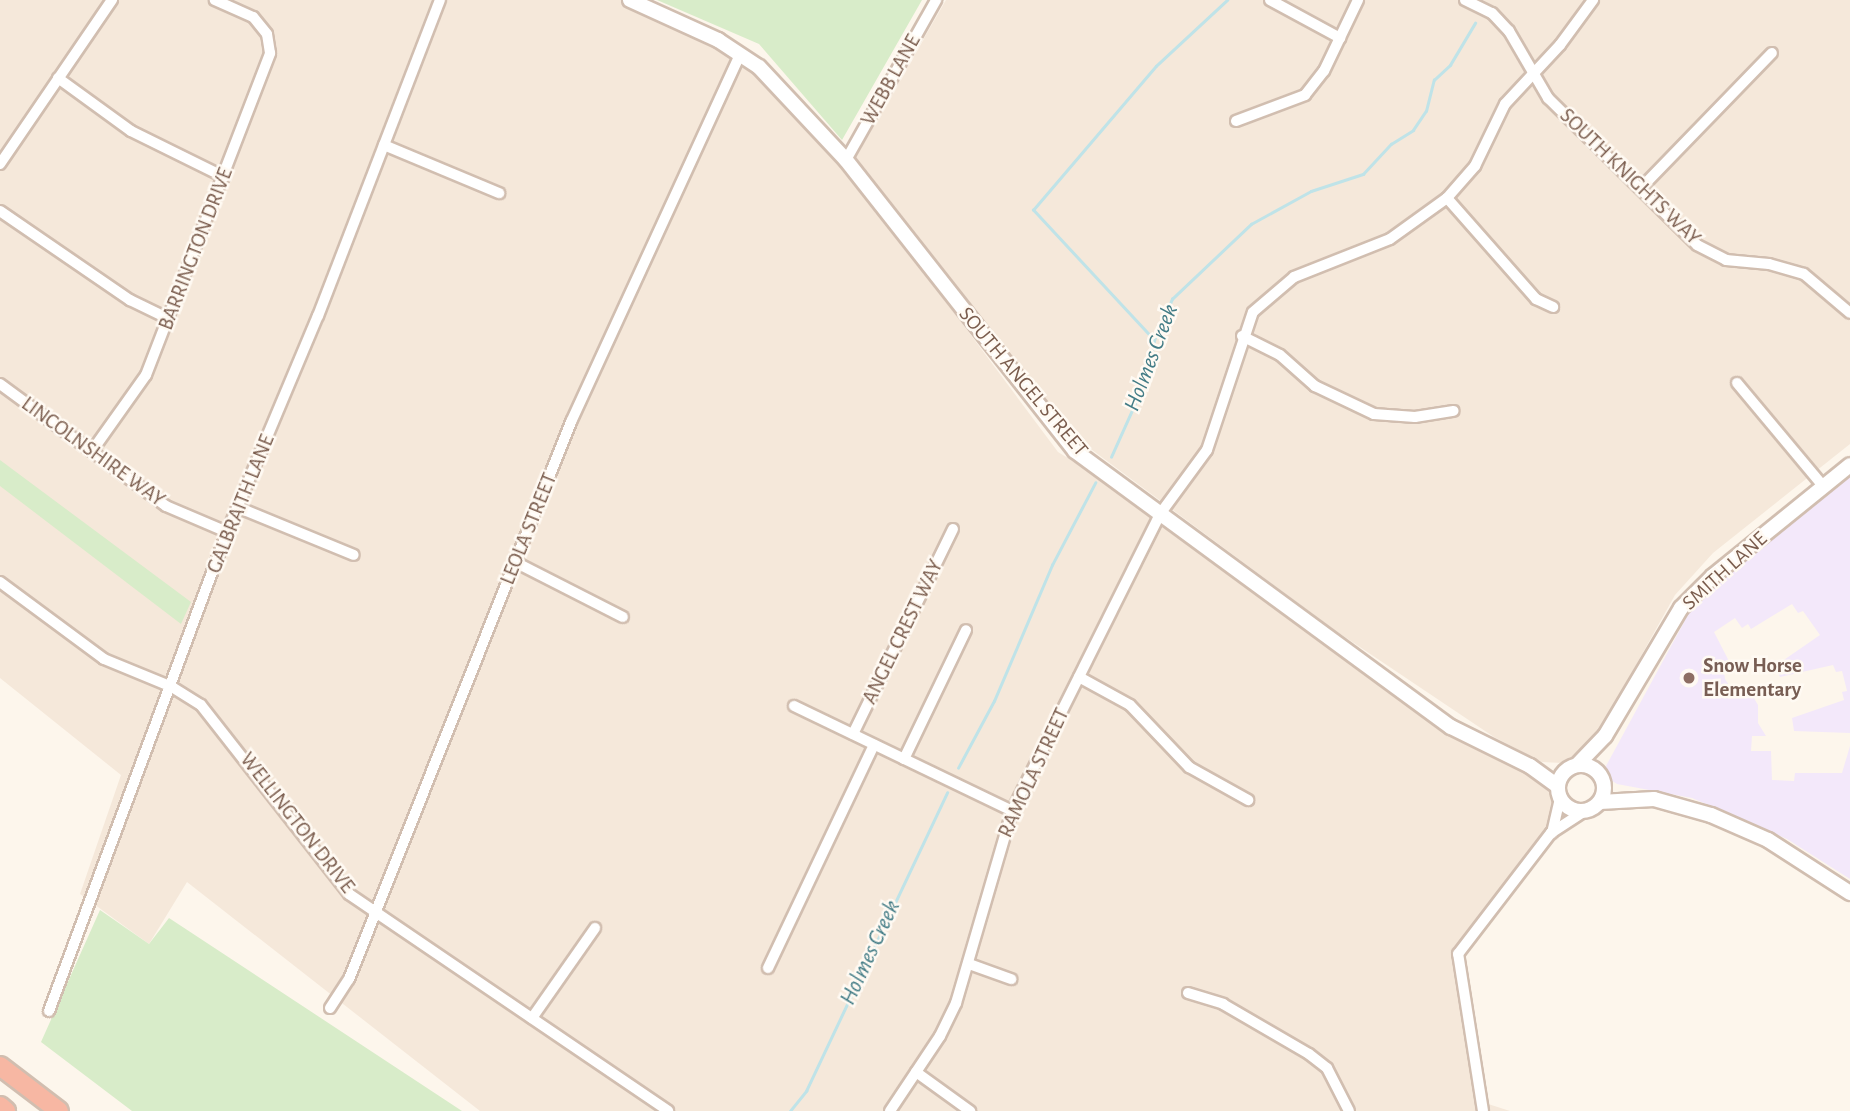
<!DOCTYPE html>
<html>
<head>
<meta charset="utf-8">
<style>
  body { margin:0 }
  #map { position:relative; width:1850px; height:1111px; overflow:hidden; background:#fdf6ec; font-family:"Alegreya Sans",sans-serif }
  div>[style] { position:absolute }
  .residential>* { inset:0; background:#f5e8da }
  .education>* { inset:0; background:#f3e8fa }
  .green>* { inset:0; background:#d8ecc9 }
  .stream>* { height:2.5px; margin:-1.25px; padding:0 1.25px; transform-origin:1.25px; border-radius:1.25px; background:#bfe3e8 }
  .roads { filter:drop-shadow(2px 0 #d1beb0) drop-shadow(-2px 0 #d1beb0) drop-shadow(0 2px #d1beb0) drop-shadow(0 -2px #d1beb0) }
  .street>* { height:10px; margin:-5px; padding:0 5px; transform-origin:5px; border-radius:5px; background:#fff }
  .secondary>* { height:14px; margin:-7px; padding:0 7px; transform-origin:7px; border-radius:7px; background:#fff }
  .secondary>.ring { margin:-7px; padding:0; box-sizing:content-box; background:none; border:14px solid #fff; border-radius:50% }
  .highway>* { height:18px; margin:-9px; padding:0 9px; transform-origin:9px; border-radius:9px; background:#f7b7a3 }
  .dots>* { width:19px; height:19px; translate:-50% -50%; box-sizing:border-box; border:4px solid #fffaf3; border-radius:50% }
  span { translate:-50% -50%; white-space:nowrap; text-align:center; line-height:1.15; -webkit-text-stroke:5px #fffaf3; paint-order:stroke }
  .street-label { font-size:21px; color:#7a5c4d }
  .education-label { font-size:21px; color:#785e54; font-weight:700 }
  .left { translate:0 -50%; text-align:left }
  .water-label { font-size:23px; color:#437c86; font-style:italic }
</style>
</head>
<body>
<div id="map">
  <div class="residential">
    <div style="clip-path:polygon(0 0,624px 0,740px 54px,809px 118px,1058px 452px,1160px 515px,1558px 793px,1551px 833px,1458px 954px,1482px 1102px,1510px 1111px,480px 1111px,187px 882px,149px 944px,80px 894px,121px 775px,0 678px)"></div>
    <div style="clip-path:polygon(946px 0,1850px 0,1850px 444px,1713px 553px,1675px 595px,1592px 744px,1562px 763px,1542px 762px,1494px 737px,1333px 629px,1080px 441px,855px 164px,856px 156px)"></div>
  </div>
  <div class="education">
    <div style="clip-path:polygon(evenodd,1850px 476px,1850px 879px,1787px 839px,1692px 798px,1617px 784px,1609px 779px,1606px 766px,1689px 613px,1712px 584px,1850px 476px,1792px 604px,1798px 613px,1803px 611px,1820px 635px,1775px 666px,1780px 677px,1833px 665px,1836px 672px,1842px 671px,1847px 691px,1842px 692px,1844px 700px,1792px 718px,1794px 731px,1850px 733px,1850px 746px,1842px 773px,1795px 773px,1794px 781px,1772px 780px,1771px 751px,1751px 751px,1752px 736px,1766px 736px,1758px 723px,1758px 705px,1748px 688px,1736px 696px,1725px 679px,1724px 672px,1732px 667px,1714px 632px,1735px 618px,1742px 628px,1748px 624px,1751px 629px,1792px 604px)"></div>
  </div>
  <div class="green">
    <div style="clip-path:polygon(657px 0,922px 0,842px 140px,759px 44px)"></div>
    <div style="clip-path:polygon(0 460px,191px 602px,181px 624px,0 486px)"></div>
    <div style="clip-path:polygon(100px 910px,149px 944px,169px 918px,462px 1111px,132px 1111px,41px 1042px)"></div>
  </div>
  <div class="stream">
    <div style="left:1153px;top:339px;width:176px;rotate:-132.9deg"></div>
    <div style="left:1033px;top:210px;width:189px;rotate:-49.5deg"></div>
    <div style="left:1156px;top:66px;width:97px;rotate:-42.9deg"></div>
    <div style="left:1111px;top:457px;width:88px;rotate:-65.8deg"></div>
    <div style="left:1147px;top:377px;width:38px;rotate:-79deg"></div>
    <div style="left:1154px;top:340px;width:45px;rotate:-66.3deg"></div>
    <div style="left:1172px;top:299px;width:109px;rotate:-43.5deg"></div>
    <div style="left:1251px;top:224px;width:68px;rotate:-28.8deg"></div>
    <div style="left:1311px;top:191px;width:55px;rotate:-18.1deg"></div>
    <div style="left:1363px;top:174px;width:41px;rotate:-47deg"></div>
    <div style="left:1391px;top:144px;width:26px;rotate:-32deg"></div>
    <div style="left:1413px;top:130px;width:23px;rotate:-56deg"></div>
    <div style="left:1426px;top:111px;width:32px;rotate:-76deg"></div>
    <div style="left:1434px;top:80px;width:22px;rotate:-43deg"></div>
    <div style="left:1450px;top:65px;width:49px;rotate:-59.2deg"></div>
    <div style="left:958px;top:768px;width:76px;rotate:-61.8deg"></div>
    <div style="left:994px;top:701px;width:148px;rotate:-66.9deg"></div>
    <div style="left:1052px;top:565px;width:93px;rotate:-62.3deg"></div>
    <div style="left:790px;top:1111px;width:26px;rotate:-51deg"></div>
    <div style="left:806px;top:1091px;width:330px;rotate:-64.7deg"></div>
  </div>
  <div class="roads">
    <div class="street">
      <div style="left:1270px;top:0;width:80px;rotate:28.5deg"></div>
      <div style="left:1465px;top:0;width:30px;rotate:26deg"></div>
      <div style="left:1492px;top:13px;width:25px;rotate:47deg"></div>
      <div style="left:1509px;top:31px;width:78px;rotate:59.8deg"></div>
      <div style="left:1548px;top:98px;width:209px;rotate:44.6deg"></div>
      <div style="left:1697px;top:245px;width:33px;rotate:27deg"></div>
      <div style="left:1726px;top:260px;width:43px;rotate:5.3deg"></div>
      <div style="left:1769px;top:264px;width:36px;rotate:16deg"></div>
      <div style="left:1804px;top:274px;width:60px;rotate:40.3deg"></div>
      <div style="left:58px;top:78px;width:90px;rotate:36deg"></div>
      <div style="left:131px;top:131px;width:104px;rotate:26.3deg"></div>
      <div style="left:1236px;top:121px;width:74px;rotate:-20.6deg"></div>
      <div style="left:1305px;top:95px;width:31px;rotate:-52deg"></div>
      <div style="left:1324px;top:71px;width:79px;rotate:-64.4deg"></div>
      <div style="left:384px;top:145px;width:125px;rotate:22.7deg"></div>
      <div style="left:846px;top:160px;width:184px;rotate:-60.6deg"></div>
      <div style="left:0;top:164px;width:199px;rotate:-55.7deg"></div>
      <div style="left:1641px;top:188px;width:188px;rotate:-45.9deg"></div>
      <div style="left:1447px;top:198px;width:135px;rotate:48.6deg"></div>
      <div style="left:1536px;top:299px;width:19px;rotate:25deg"></div>
      <div style="left:0;top:211px;width:158px;rotate:34.4deg"></div>
      <div style="left:130px;top:300px;width:43px;rotate:26deg"></div>
      <div style="left:1242px;top:336px;width:42px;rotate:26.6deg"></div>
      <div style="left:1280px;top:355px;width:47px;rotate:41.5deg"></div>
      <div style="left:1315px;top:386px;width:65px;rotate:25.4deg"></div>
      <div style="left:1374px;top:414px;width:41px;rotate:4.2deg"></div>
      <div style="left:1415px;top:417px;width:39px;rotate:-9deg"></div>
      <div style="left:1737px;top:383px;width:136px;rotate:50.1deg"></div>
      <div style="left:0;top:384px;width:206px;rotate:36.3deg"></div>
      <div style="left:166px;top:506px;width:66px;rotate:23.1deg"></div>
      <div style="left:92px;top:451px;width:93px;rotate:-54.6deg"></div>
      <div style="left:146px;top:375px;width:345px;rotate:-68.9deg"></div>
      <div style="left:270px;top:53px;width:19px;rotate:-99deg"></div>
      <div style="left:267px;top:34px;width:22px;rotate:-129deg"></div>
      <div style="left:253px;top:17px;width:42px;rotate:-155.9deg"></div>
      <div style="left:237px;top:507px;width:126px;rotate:22.3deg"></div>
      <div style="left:515px;top:562px;width:121px;rotate:27deg"></div>
      <div style="left:0;top:582px;width:129px;rotate:36.5deg"></div>
      <div style="left:104px;top:659px;width:74px;rotate:22.4deg"></div>
      <div style="left:172px;top:687px;width:34px;rotate:32deg"></div>
      <div style="left:201px;top:705px;width:240px;rotate:51.9deg"></div>
      <div style="left:349px;top:894px;width:386px;rotate:34.2deg"></div>
      <div style="left:1079px;top:677px;width:58px;rotate:28.8deg"></div>
      <div style="left:1130px;top:705px;width:86px;rotate:46.4deg"></div>
      <div style="left:1189px;top:767px;width:68px;rotate:29.2deg"></div>
      <div style="left:794px;top:706px;width:242px;rotate:25.7deg"></div>
      <div style="left:853px;top:734px;width:228px;rotate:-64deg"></div>
      <div style="left:904px;top:759px;width:143px;rotate:-64.3deg"></div>
      <div style="left:1552px;top:833px;width:35px;rotate:-77deg"></div>
      <div style="left:969px;top:964px;width:45px;rotate:19.7deg"></div>
      <div style="left:768px;top:968px;width:247px;rotate:-64.6deg"></div>
      <div style="left:1188px;top:993px;width:37px;rotate:17deg"></div>
      <div style="left:1223px;top:1004px;width:99px;rotate:30.2deg"></div>
      <div style="left:1309px;top:1054px;width:23px;rotate:38deg"></div>
      <div style="left:1327px;top:1068px;width:48px;rotate:62.9deg"></div>
      <div style="left:330px;top:1008px;width:35px;rotate:-57deg"></div>
      <div style="left:349px;top:979px;width:600px;rotate:-68.27deg"></div>
      <div style="left:571px;top:422px;width:405px;rotate:-65.3deg"></div>
      <div style="left:49px;top:1011px;width:511px;rotate:-69.61deg"></div>
      <div style="left:227px;top:532px;width:234px;rotate:-67.2deg"></div>
      <div style="left:318px;top:316px;width:339px;rotate:-68.9deg"></div>
      <div style="left:532px;top:1018px;width:110px;rotate:-55deg"></div>
      <div style="left:916px;top:1072px;width:67px;rotate:35.8deg"></div>
      <div style="left:890px;top:1111px;width:90px;rotate:-56.3deg"></div>
      <div style="left:940px;top:1036px;width:37px;rotate:-64deg"></div>
      <div style="left:956px;top:1003px;width:200px;rotate:-73.7deg"></div>
      <div style="left:1012px;top:811px;width:332px;rotate:-63.5deg"></div>
      <div style="left:1160px;top:514px;width:79px;rotate:-53.7deg"></div>
      <div style="left:1207px;top:450px;width:145px;rotate:-71.6deg"></div>
      <div style="left:1253px;top:312px;width:54px;rotate:-40.5deg"></div>
      <div style="left:1294px;top:277px;width:103px;rotate:-21.6deg"></div>
      <div style="left:1390px;top:239px;width:70px;rotate:-35.7deg"></div>
      <div style="left:1447px;top:198px;width:43px;rotate:-48.8deg"></div>
      <div style="left:1475px;top:166px;width:69px;rotate:-64.2deg"></div>
      <div style="left:1505px;top:104px;width:81px;rotate:-47deg"></div>
      <div style="left:1560px;top:45px;width:56px;rotate:-53.7deg"></div>
      <div style="left:1483px;top:1111px;width:159px;rotate:-99deg"></div>
      <div style="left:1458px;top:954px;width:153px;rotate:-52.5deg"></div>
      <div style="left:1551px;top:833px;width:38px;rotate:-33deg"></div>
    </div>
    <div class="secondary">
      <div style="left:630px;top:0;width:97px;rotate:24.4deg"></div>
      <div style="left:718px;top:40px;width:49px;rotate:33.4deg"></div>
      <div style="left:759px;top:67px;width:127px;rotate:46.9deg"></div>
      <div style="left:846px;top:160px;width:370px;rotate:51.8deg"></div>
      <div style="left:1075px;top:451px;width:466px;rotate:36.3deg"></div>
      <div style="left:1451px;top:727px;width:88px;rotate:26.3deg"></div>
      <div style="left:1530px;top:766px;width:34px;rotate:36deg"></div>
      <div class="ring" style="left:1558px;top:765px;width:32px;height:32px"></div>
      <div style="left:1577px;top:765px;width:40px;rotate:-46deg"></div>
      <div style="left:1605px;top:736px;width:149px;rotate:-59.3deg"></div>
      <div style="left:1681px;top:608px;width:45px;rotate:-45deg"></div>
      <div style="left:1713px;top:576px;width:176px;rotate:-39deg"></div>
      <div style="left:1600px;top:802px;width:54px;rotate:-3.2deg"></div>
      <div style="left:1654px;top:799px;width:59px;rotate:15.7deg"></div>
      <div style="left:1711px;top:815px;width:62px;rotate:23.7deg"></div>
      <div style="left:1768px;top:840px;width:98px;rotate:32.9deg"></div>
    </div>
    <div class="highway">
      <div style="left:0;top:1066px;width:74px;rotate:37.3deg"></div>
      <div style="left:0;top:1106px;width:8px;rotate:40deg"></div>
    </div>
  </div>
  <div class="dots">
    <div style="left:1689px;top:678px;background:#8d6e63"></div>
  </div>
  <div class="street-label">
    <span style="left:891px;top:80px;rotate:-61deg">WEBB LANE</span>
    <span style="left:1630px;top:177px;rotate:44deg">SOUTH KNIGHTS WAY</span>
    <span style="left:196px;top:249px;rotate:-69deg">BARRINGTON DRIVE</span>
    <span style="left:1023px;top:382px;rotate:50deg">SOUTH ANGEL STREET</span>
    <span style="left:93px;top:452px;rotate:36deg">LINCOLNSHIRE WAY</span>
    <span style="left:241px;top:504px;rotate:-68deg">GALBRAITH LANE</span>
    <span style="left:529px;top:529px;rotate:-68deg">LEOLA STREET</span>
    <span style="left:1725px;top:571px;rotate:-42deg">SMITH LANE</span>
    <span style="left:903px;top:632px;rotate:-64deg">ANGEL CREST WAY</span>
    <span style="left:1034px;top:773px;rotate:-65deg">RAMOLA STREET</span>
    <span style="left:297px;top:823px;rotate:52deg">WELLINGTON DRIVE</span>
  </div>
  <div class="education-label">
    <span class="left" style="left:1703px;top:678px">Snow Horse<br>Elementary</span>
  </div>
  <div class="water-label">
    <span style="left:1152px;top:358px;rotate:-69deg">Holmes Creek</span>
    <span style="left:871px;top:953px;rotate:-65deg">Holmes Creek</span>
  </div>
</div>
</body>
</html>
